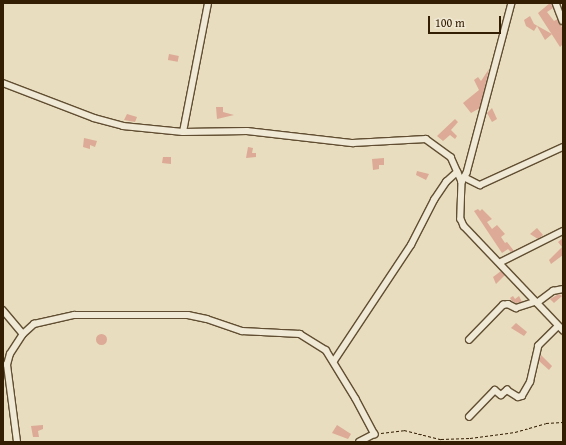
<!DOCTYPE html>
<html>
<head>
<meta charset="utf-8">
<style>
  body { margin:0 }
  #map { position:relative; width:566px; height:445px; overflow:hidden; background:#e8ddbe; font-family:"Gentium Book Plus",serif }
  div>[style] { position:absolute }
  .building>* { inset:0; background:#dcaa96; transform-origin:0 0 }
  .round { border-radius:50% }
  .path>* { height:1px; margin-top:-0.5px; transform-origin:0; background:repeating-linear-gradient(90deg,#341e03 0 3px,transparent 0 5px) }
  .roads { filter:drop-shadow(1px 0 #614e32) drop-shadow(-1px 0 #614e32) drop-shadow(0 1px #614e32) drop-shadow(0 -1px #614e32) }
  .street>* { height:5.5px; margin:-2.75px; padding:0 2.75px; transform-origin:2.75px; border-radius:2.75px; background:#f0e9d5 }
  span { translate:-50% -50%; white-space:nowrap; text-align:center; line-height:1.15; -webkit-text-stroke:4px #f0e9d5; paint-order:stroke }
  .frame { position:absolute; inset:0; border:4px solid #341e03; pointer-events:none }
  .scale { position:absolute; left:428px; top:16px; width:73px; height:18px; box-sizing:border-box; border:2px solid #341e03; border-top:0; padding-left:5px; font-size:12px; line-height:14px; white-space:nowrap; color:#341e03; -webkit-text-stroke:3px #f0e9d5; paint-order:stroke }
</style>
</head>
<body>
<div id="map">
  <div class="building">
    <div style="clip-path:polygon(550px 3px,553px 8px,547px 12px,554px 21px,558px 19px,563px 30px,563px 44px,560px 47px,538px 13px)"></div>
    <div style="clip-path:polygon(530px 16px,534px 24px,552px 34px,545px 40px,537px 26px,534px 31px,526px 26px,524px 20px)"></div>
    <div style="left:169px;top:54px;width:10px;height:6px;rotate:11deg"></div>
    <div style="clip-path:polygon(489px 69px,480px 108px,471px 113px,463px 103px,479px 90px,474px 80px,478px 77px,481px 81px)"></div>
    <div style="clip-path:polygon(216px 107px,223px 107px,223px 112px,234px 115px,217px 119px)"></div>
    <div style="clip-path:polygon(492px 108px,497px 119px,492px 122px,487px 113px)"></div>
    <div style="clip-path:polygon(127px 114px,137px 117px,135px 122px,124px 120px)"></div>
    <div style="clip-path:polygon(455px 119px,458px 122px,451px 130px,457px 136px,455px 139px,450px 135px,443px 141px,437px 136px)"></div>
    <div style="clip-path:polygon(84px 138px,97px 141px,95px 147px,90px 145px,90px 149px,83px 147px)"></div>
    <div style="clip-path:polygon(248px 147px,253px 148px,252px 153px,256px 153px,256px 157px,246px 158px)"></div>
    <div style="clip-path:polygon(163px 157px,171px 157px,171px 164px,162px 163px)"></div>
    <div style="clip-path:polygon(384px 158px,384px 165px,379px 165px,379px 169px,373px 170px,372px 159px)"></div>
    <div style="clip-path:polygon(417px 171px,429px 174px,426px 180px,416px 175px)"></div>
    <div style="clip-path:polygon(478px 209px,480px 211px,482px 209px,492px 219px,487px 222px,492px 229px,497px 225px,505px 234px,501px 237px,505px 243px,507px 242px,514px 251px,511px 252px,508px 249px,502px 253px,474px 211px)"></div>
    <div style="clip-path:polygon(537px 228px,543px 235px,538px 239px,530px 234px)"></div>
    <div style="clip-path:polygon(563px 238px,563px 255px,551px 264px,549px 260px,562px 247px,558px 242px)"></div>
    <div style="clip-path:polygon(501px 271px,505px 275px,496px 284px,493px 277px)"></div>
    <div style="clip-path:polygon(559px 294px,562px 296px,554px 303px,550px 299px)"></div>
    <div style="clip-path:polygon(513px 296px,515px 299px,519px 296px,522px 302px,516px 303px,512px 301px,510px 298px)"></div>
    <div style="clip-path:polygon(516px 323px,527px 332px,524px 336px,511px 328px)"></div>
    <div class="round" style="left:95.5px;top:333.5px;width:11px;height:11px"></div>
    <div style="clip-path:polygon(541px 355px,552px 366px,549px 370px,539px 361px)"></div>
    <div style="clip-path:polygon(43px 425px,43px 429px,38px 431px,39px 437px,33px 437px,31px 426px)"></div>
    <div style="clip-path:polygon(337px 425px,351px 434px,348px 439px,332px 433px)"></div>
  </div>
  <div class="path">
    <div style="left:381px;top:433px;width:23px;rotate:-7deg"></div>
    <div style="left:404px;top:430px;width:38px;rotate:14deg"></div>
    <div style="left:441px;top:439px;width:29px;rotate:-2deg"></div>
    <div style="left:470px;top:438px;width:45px;rotate:-7.6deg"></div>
    <div style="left:515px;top:432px;width:32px;rotate:-16deg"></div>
    <div style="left:546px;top:423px;width:17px;rotate:-3deg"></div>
  </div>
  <div class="roads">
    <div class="street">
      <div style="left:512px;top:3px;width:176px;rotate:104.8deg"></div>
      <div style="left:467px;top:173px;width:10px;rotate:119deg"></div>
      <div style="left:462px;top:182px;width:37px;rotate:92deg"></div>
      <div style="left:461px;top:219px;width:8px;rotate:67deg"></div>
      <div style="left:464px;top:226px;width:144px;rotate:46.4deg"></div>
      <div style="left:556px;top:3px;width:19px;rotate:69deg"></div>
      <div style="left:3px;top:83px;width:97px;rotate:21deg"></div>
      <div style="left:94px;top:118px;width:30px;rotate:15deg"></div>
      <div style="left:123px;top:126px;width:60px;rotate:5.7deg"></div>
      <div style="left:183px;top:132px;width:64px;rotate:-0.9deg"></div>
      <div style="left:247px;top:131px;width:107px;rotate:6.5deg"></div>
      <div style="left:353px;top:143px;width:73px;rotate:-3.1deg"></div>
      <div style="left:426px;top:139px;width:31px;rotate:36deg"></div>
      <div style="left:451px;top:157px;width:27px;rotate:66deg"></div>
      <div style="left:183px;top:132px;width:131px;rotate:-79deg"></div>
      <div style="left:464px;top:177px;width:18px;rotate:27deg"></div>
      <div style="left:480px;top:185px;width:91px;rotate:-24.6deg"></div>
      <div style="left:501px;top:262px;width:69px;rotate:-26.6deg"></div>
      <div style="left:537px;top:303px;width:20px;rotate:-37deg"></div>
      <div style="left:553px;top:291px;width:10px;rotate:-11deg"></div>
      <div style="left:3px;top:310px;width:31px;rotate:50deg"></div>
      <div style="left:469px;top:340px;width:49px;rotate:-45.8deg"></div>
      <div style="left:503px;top:305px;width:5px;rotate:-11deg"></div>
      <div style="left:508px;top:304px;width:9px;rotate:27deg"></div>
      <div style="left:516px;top:308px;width:20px;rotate:-18deg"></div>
      <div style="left:334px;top:361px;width:139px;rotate:-56.4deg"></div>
      <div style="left:411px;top:245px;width:51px;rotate:-62.9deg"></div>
      <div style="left:434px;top:200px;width:22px;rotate:-56deg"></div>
      <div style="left:446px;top:182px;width:15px;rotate:-42deg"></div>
      <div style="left:469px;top:417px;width:37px;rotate:-46deg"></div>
      <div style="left:495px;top:390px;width:8px;rotate:40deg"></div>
      <div style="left:501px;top:395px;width:8px;rotate:-40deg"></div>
      <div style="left:507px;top:390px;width:13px;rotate:32deg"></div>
      <div style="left:518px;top:397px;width:4px;rotate:-14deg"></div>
      <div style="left:522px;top:396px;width:16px;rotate:-60deg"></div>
      <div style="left:530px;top:382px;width:37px;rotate:-77deg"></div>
      <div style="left:538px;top:346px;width:28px;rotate:-45deg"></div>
      <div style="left:17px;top:442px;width:78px;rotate:-97.4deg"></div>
      <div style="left:7px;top:365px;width:11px;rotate:-75deg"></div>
      <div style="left:10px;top:354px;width:24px;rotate:-57deg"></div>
      <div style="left:23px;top:334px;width:15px;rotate:-42deg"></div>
      <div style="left:34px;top:324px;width:41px;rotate:-12.7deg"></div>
      <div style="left:74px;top:315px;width:114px"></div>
      <div style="left:188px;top:315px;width:19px;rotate:12deg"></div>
      <div style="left:207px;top:319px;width:37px;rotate:19deg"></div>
      <div style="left:242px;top:331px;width:58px;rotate:3deg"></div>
      <div style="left:300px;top:334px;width:31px;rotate:32deg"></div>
      <div style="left:326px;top:350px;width:57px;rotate:58.5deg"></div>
      <div style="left:356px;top:399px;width:40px;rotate:62deg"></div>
      <div style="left:375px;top:434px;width:17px;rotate:152deg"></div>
    </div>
  </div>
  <div class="frame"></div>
  <div class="scale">100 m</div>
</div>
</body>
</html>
